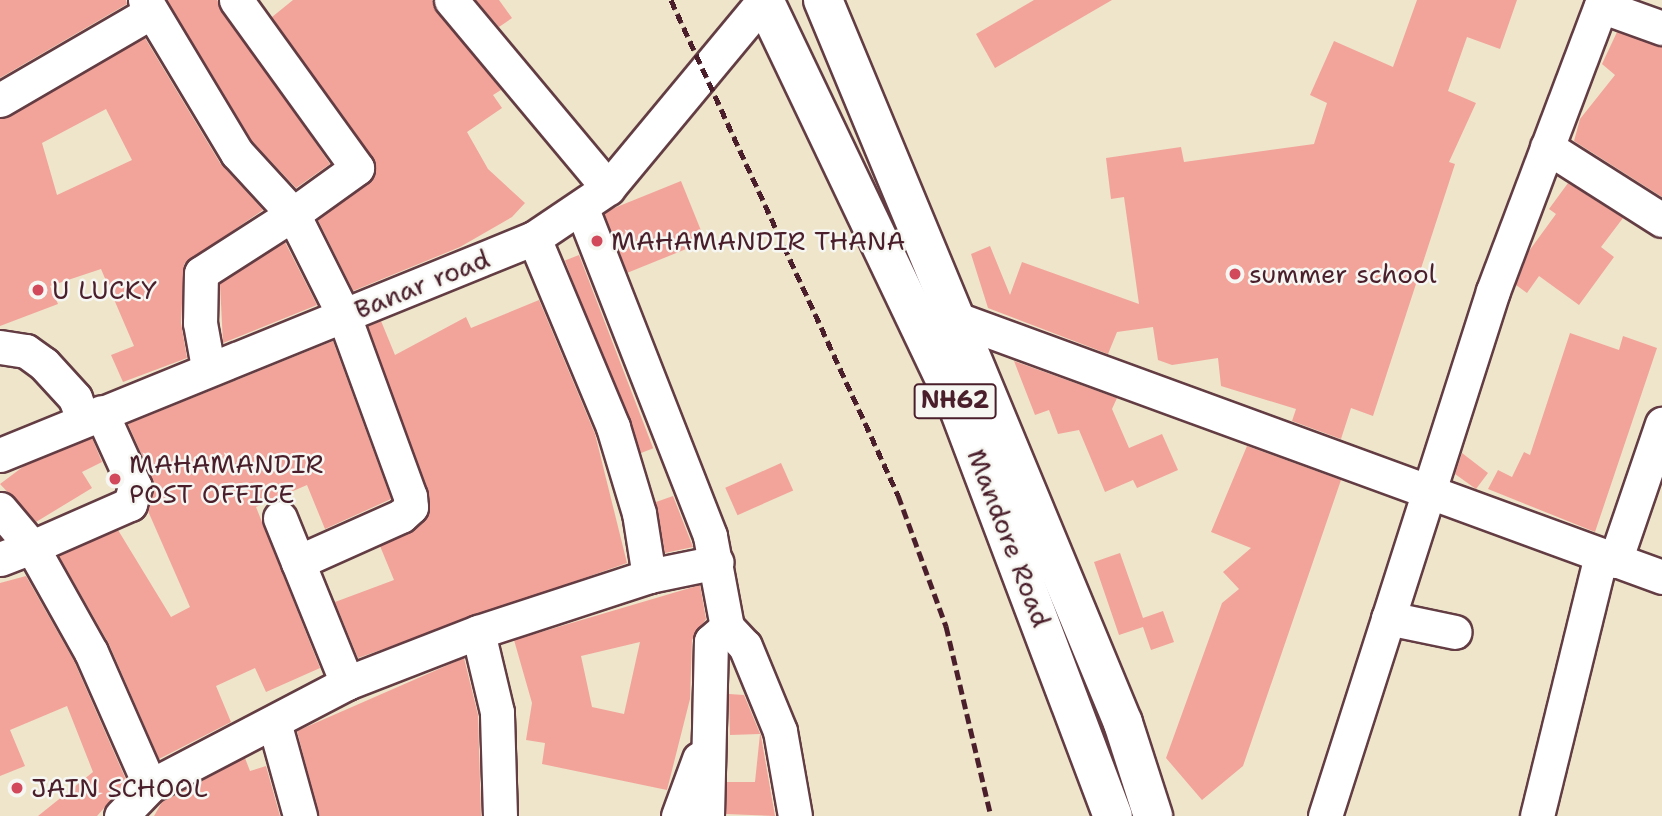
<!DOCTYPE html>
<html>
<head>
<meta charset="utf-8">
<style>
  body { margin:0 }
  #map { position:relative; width:1662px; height:816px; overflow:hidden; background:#eee5cb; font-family:"Shantell Sans",sans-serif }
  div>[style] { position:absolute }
  .building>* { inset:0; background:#f2a49a; transform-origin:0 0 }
  .roads { filter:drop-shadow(2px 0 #633d43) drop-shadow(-2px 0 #633d43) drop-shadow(0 2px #633d43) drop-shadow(0 -2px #633d43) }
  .minor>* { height:33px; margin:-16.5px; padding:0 16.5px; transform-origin:16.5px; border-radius:16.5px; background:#fff }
  .highway>* { height:38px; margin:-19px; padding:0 19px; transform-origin:19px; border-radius:19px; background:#fff }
  .rail>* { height:5px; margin-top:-2.5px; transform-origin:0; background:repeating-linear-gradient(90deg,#4a1f2b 0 10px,transparent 0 15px) }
  .dots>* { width:19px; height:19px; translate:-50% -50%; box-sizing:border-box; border:4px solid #f6f6f2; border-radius:50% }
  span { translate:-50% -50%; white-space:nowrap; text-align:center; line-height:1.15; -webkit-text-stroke:5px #f6f6f2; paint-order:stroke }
  .shield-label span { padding:2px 5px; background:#f6f6f2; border:2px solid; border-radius:5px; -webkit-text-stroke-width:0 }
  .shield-label { font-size:24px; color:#4a1f2b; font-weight:700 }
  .poi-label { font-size:26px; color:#4a1f2b }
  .left { translate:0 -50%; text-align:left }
  .street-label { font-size:26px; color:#4a1f2b }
</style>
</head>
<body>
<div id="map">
  <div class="building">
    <div style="clip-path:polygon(0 0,126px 0,127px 4px,0 78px)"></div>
    <div style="clip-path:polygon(167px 0,217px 0,330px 164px,296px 188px,252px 141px)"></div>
    <div style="clip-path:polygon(293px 0,432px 0,501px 90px,493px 95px,502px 108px,467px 132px,488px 169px,525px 203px,512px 217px,460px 247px,353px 291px,318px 220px,369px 183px,376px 165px,272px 17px)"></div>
    <div style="clip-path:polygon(476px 0,499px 0,512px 18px,499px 27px)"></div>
    <div style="clip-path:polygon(1034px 0,1112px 0,995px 68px,976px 34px)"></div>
    <div style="clip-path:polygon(1417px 0,1517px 0,1500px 49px,1467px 37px,1448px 91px,1476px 103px,1449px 162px,1455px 164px,1373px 416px,1351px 408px,1341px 439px,1292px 421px,1296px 409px,1221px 386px,1218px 358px,1172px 365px,1158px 360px,1153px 327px,1117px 332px,1108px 354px,988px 308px,971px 254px,990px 246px,1010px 295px,1022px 262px,1139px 304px,1124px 197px,1111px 199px,1106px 158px,1181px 147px,1184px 162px,1314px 144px,1327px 103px,1310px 95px,1334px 41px,1393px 67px)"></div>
    <div style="clip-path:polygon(1617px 32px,1662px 47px,1662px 197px,1574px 141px,1580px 119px,1615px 75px,1602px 64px)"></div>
    <div style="clip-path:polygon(evenodd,145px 38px,220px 163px,263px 210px,184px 264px,181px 323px,187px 358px,123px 382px,111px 355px,134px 346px,101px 269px,50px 286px,58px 304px,0 326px,0 119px,145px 38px,106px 109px,132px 160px,57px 195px,42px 143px,106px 109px)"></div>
    <div style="left:681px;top:181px;width:65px;height:84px;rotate:68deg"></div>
    <div style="clip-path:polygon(1568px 183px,1623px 218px,1601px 247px,1614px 257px,1579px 305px,1539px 276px,1527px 293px,1516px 285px,1529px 251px,1556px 214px,1549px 209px)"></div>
    <div style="clip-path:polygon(285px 242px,317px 305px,223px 343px,220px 284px)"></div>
    <div style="left:579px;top:255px;width:207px;height:15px;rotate:69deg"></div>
    <div style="clip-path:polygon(539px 300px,595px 434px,627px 563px,358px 658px,335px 602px,394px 580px,380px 546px,414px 531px,430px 506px,368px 326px,381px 321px,395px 355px,466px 317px,471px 328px)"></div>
    <div style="clip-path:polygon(1570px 333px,1619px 350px,1623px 336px,1657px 348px,1595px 532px,1488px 489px,1498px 470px,1512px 477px,1524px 452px,1530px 455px)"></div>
    <div style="clip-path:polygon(333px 341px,391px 499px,325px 529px,307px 485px,256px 507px,320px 668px,266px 692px,255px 668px,216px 686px,231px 722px,159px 759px,109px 644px,59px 556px,118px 530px,171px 617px,190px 607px,148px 511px,153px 480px,128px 424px)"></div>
    <div style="clip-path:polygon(1014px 361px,1117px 398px,1112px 409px,1129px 448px,1162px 434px,1178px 470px,1137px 488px,1133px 480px,1105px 492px,1079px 430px,1058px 434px,1049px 410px,1035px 415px)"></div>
    <div style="clip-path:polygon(92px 438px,102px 462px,82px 472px,92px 488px,36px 522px,0 484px,24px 466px)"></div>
    <div style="clip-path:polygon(1247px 446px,1341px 480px,1243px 766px,1202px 800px,1166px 758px,1222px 603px,1239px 589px,1223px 572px,1251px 548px,1211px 532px)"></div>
    <div style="clip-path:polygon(1462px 453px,1488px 473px,1476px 489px,1455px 474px)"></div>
    <div style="left:781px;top:463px;width:30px;height:61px;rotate:66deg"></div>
    <div style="clip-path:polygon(673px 496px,693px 547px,665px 553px,656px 502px)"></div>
    <div style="clip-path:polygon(1120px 553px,1143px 618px,1163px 611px,1174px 642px,1151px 650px,1143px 627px,1119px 635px,1094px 562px)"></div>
    <div style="clip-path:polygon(26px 576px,74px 661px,127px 782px,97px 816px,38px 816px,93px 772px,67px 706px,10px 730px,25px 766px,0 776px,0 583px)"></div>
    <div style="clip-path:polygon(evenodd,700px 585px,706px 619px,692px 640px,690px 699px,667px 790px,542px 764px,545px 743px,526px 740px,532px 703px,514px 640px,700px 585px,640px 642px,624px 714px,592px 707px,581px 656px,640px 642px)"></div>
    <div style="clip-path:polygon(464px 658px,478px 715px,481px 816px,319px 816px,297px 731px)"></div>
    <div style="clip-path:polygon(729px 694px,744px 695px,761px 736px,775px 816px,726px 814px,727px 782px,755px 782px,760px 734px,730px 735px)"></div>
    <div style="clip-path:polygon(245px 758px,250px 771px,266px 766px,280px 816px,154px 816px,162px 802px)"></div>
  </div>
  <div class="roads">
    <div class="minor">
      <div style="left:145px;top:0;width:179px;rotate:59deg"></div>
      <div style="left:237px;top:153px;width:83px;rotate:47.4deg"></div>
      <div style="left:293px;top:214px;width:109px;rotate:147.3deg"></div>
      <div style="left:201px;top:273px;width:50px;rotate:91.1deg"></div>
      <div style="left:200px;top:323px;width:45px;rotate:79.7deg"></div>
      <div style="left:236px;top:0;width:207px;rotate:54.2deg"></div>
      <div style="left:357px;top:168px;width:79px;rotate:144.3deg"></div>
      <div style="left:293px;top:214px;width:114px;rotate:63.4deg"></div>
      <div style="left:344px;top:316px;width:192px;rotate:69.9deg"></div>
      <div style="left:410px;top:496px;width:11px;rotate:85deg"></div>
      <div style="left:411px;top:507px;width:13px;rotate:138deg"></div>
      <div style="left:401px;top:516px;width:113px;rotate:155.9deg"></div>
      <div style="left:451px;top:0;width:245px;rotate:50.1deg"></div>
      <div style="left:1601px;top:6px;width:65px;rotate:19.8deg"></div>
      <div style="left:0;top:100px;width:175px;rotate:-30.2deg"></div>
      <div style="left:1547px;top:147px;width:136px;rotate:32.4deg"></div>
      <div style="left:582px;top:209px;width:351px;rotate:68.6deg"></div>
      <div style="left:710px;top:536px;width:93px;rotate:79.4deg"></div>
      <div style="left:534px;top:238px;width:205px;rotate:67.3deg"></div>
      <div style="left:613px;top:427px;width:90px;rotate:73.2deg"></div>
      <div style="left:639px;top:513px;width:64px;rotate:81deg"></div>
      <div style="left:649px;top:576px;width:69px;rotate:-11.6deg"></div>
      <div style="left:957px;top:319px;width:751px;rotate:20.1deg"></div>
      <div style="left:0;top:347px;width:26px;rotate:9deg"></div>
      <div style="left:26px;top:351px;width:22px;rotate:36deg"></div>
      <div style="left:44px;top:364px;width:46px;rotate:47.6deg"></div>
      <div style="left:75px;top:398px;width:22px;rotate:69deg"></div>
      <div style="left:0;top:455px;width:576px;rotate:-22.12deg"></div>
      <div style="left:534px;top:238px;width:89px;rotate:-34deg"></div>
      <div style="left:608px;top:188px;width:244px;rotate:-50.3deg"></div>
      <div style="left:0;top:509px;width:50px;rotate:49.9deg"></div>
      <div style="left:32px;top:547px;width:107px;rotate:-23.7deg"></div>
      <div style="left:130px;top:504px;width:18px;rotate:-74deg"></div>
      <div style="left:135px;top:487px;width:82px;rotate:-114.4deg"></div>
      <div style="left:280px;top:518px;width:178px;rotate:67.9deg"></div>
      <div style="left:0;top:559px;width:34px;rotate:-21deg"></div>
      <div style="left:32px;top:547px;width:120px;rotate:60.7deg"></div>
      <div style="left:91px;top:652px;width:146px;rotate:66.2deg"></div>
      <div style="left:150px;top:786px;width:222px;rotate:-27.6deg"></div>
      <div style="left:347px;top:683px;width:141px;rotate:-21.3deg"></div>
      <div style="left:1615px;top:561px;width:145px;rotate:-71.1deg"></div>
      <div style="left:1388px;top:618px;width:68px;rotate:11.8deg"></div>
      <div style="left:274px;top:722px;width:98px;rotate:74.5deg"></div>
      <div style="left:121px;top:816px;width:42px;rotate:-46deg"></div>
      <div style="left:500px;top:816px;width:104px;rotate:-91.7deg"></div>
      <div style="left:497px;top:712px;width:82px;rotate:-103.4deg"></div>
      <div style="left:478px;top:632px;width:180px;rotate:-18.1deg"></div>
      <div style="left:678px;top:816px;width:61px;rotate:-69.8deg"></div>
      <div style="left:707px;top:816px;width:175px;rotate:-88.7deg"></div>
      <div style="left:711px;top:641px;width:21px;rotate:-41deg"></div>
      <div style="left:727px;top:627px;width:26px;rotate:47deg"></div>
      <div style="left:745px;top:646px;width:92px;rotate:67.6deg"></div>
      <div style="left:780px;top:731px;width:86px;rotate:80deg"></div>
      <div style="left:1325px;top:816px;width:551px;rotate:-72.26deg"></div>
      <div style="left:1493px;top:291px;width:311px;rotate:-69.3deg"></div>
      <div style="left:1537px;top:816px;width:268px;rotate:-76.2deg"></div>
    </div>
    <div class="highway">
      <div style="left:764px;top:0;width:453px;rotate:64.5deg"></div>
      <div style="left:959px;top:409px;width:435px;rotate:69.3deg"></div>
      <div style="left:823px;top:0;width:783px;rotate:67.46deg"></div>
      <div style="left:1123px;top:723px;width:98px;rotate:72.1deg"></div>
    </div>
  </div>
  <div class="rail">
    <div style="left:671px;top:0;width:545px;rotate:65.36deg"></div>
    <div style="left:898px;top:495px;width:140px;rotate:69.9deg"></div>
    <div style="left:946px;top:626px;width:195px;rotate:76.7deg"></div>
  </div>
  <div class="dots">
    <div style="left:597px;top:241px;background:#d1495b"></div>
    <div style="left:1235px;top:274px;background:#d1495b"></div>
    <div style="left:38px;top:290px;background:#d1495b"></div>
    <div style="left:115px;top:479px;background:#d1495b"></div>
    <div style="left:17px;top:788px;background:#d1495b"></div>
  </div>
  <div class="shield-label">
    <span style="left:955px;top:401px">NH62</span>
  </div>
  <div class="poi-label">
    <span class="left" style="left:611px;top:241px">MAHAMANDIR THANA</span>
    <span class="left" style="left:1249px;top:274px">summer school</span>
    <span class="left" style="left:52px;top:290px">U LUCKY</span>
    <span class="left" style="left:129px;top:479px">MAHAMANDIR<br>POST OFFICE</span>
    <span class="left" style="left:31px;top:788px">JAIN SCHOOL</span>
  </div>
  <div class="street-label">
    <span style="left:422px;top:284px;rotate:-22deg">Banar road</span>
    <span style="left:1009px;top:538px;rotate:69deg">Mandore Road</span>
  </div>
</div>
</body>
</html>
